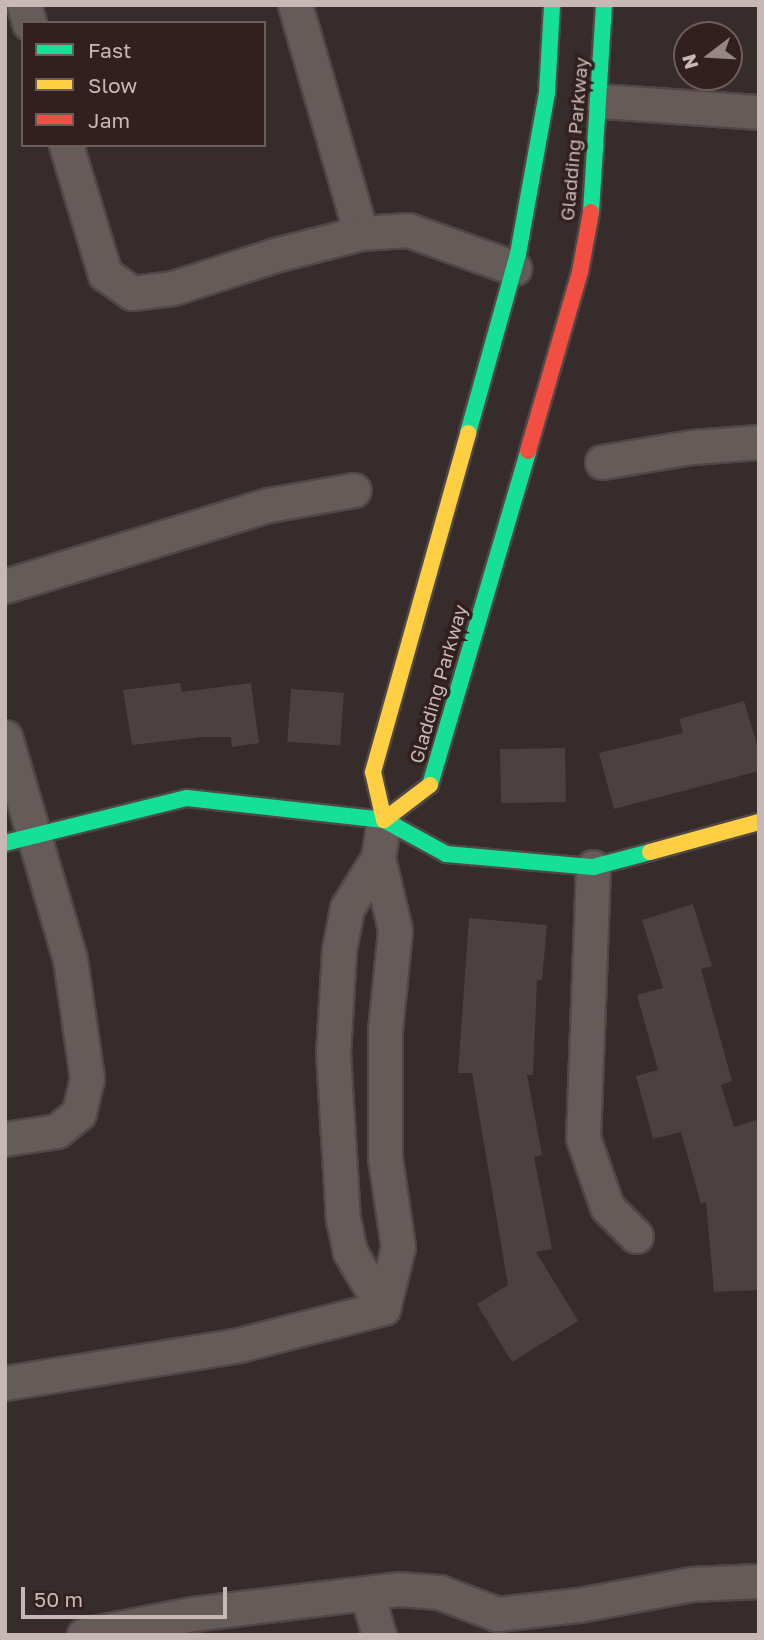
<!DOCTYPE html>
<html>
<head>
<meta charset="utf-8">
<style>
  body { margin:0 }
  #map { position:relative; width:764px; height:1640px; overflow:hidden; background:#362c2b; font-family:"Golos Text",sans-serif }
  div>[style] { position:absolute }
  .building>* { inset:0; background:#4a4140; transform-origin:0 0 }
  .roads { filter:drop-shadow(2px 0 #4f4846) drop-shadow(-2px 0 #4f4846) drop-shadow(0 2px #4f4846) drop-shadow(0 -2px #4f4846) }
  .street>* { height:33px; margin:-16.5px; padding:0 16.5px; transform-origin:16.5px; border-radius:16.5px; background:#655c5a }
  .fast>* { height:16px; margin:-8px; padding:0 8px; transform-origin:8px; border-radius:8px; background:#16e098 }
  .slow>* { height:16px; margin:-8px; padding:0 8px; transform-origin:8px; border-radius:8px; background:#ffcf43 }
  .jam>* { height:16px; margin:-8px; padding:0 8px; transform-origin:8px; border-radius:8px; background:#f24e42 }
  span { translate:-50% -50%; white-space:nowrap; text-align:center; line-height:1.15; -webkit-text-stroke:7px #31201e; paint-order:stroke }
  .street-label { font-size:19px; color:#c7b8b5 }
  .frame { position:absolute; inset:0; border:7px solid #c7b8b5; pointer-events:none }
  .legend { position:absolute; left:21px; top:21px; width:245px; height:126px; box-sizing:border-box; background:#31201e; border:2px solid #6d5d5a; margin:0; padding:9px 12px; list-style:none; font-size:21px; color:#c7b8b5 }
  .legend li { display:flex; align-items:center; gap:14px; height:35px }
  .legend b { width:35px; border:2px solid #6d5d5a }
  .north { position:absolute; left:673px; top:21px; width:70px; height:70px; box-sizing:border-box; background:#31201e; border:2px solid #6d5d5a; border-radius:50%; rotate:253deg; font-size:19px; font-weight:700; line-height:28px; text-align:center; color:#c7b8b5 }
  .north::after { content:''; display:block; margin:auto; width:24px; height:32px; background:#948785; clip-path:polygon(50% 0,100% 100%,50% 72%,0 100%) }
  .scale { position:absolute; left:21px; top:1587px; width:206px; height:32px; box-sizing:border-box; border:4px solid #c7b8b5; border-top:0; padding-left:9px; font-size:21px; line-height:24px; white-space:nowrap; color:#c7b8b5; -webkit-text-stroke:5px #31201e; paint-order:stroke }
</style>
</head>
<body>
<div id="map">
  <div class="building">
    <div style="clip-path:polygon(180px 683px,182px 692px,251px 683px,259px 743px,232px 747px,231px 737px,202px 737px,132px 745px,123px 690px)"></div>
    <div style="left:291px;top:689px;width:53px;height:53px;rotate:4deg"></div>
    <div style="clip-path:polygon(744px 701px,759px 751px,759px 771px,614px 809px,599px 753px,683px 733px,679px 719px)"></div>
    <div style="left:565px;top:748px;width:54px;height:65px;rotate:89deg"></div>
    <div style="clip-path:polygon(693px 904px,712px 966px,701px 969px,732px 1081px,721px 1085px,734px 1127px,756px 1120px,759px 1132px,759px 1290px,714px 1292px,706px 1202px,701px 1204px,681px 1132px,653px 1139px,636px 1076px,658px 1070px,637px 995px,663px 988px,642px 920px)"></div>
    <div style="clip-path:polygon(469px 918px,547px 925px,542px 980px,537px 980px,533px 1075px,527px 1075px,542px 1155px,534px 1157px,552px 1249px,536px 1252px,578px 1321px,512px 1362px,477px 1304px,508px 1285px,472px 1073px,458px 1073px)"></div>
  </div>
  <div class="roads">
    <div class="street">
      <div style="left:24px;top:5px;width:19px;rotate:74deg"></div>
      <div style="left:295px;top:5px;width:237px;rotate:73.9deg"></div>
      <div style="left:602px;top:101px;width:157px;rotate:4deg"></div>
      <div style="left:66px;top:145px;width:135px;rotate:73.2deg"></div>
      <div style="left:105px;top:274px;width:33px;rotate:35deg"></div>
      <div style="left:132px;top:293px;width:41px;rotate:-7deg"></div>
      <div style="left:173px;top:288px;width:107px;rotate:-17.9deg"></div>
      <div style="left:275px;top:255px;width:89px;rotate:-14.3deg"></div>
      <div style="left:361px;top:233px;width:47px;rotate:-3.7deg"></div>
      <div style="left:408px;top:230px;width:113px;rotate:19.7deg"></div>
      <div style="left:602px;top:462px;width:91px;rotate:-9.5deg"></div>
      <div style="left:692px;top:447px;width:67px;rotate:-4.3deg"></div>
      <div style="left:5px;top:586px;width:276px;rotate:-17.1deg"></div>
      <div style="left:269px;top:505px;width:86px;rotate:-10deg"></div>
      <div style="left:5px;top:737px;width:231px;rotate:73.7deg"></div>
      <div style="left:70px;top:959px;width:120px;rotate:81.9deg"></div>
      <div style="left:87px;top:1078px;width:36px;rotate:103deg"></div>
      <div style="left:79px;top:1113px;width:28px;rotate:141deg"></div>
      <div style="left:57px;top:1131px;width:53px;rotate:171.3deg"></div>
      <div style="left:378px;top:858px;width:59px;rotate:121.8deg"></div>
      <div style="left:347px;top:908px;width:43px;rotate:100.8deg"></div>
      <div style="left:339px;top:950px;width:103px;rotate:93.3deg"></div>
      <div style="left:333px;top:1053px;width:166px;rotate:86.6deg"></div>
      <div style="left:343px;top:1219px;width:34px;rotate:78deg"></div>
      <div style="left:350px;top:1252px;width:65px;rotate:59.5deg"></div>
      <div style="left:593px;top:867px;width:271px;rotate:92.1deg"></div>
      <div style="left:583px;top:1138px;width:73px;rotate:70.8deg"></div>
      <div style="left:607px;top:1207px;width:41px;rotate:45deg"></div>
      <div style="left:383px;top:1308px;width:63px;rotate:-76.2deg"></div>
      <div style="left:398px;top:1247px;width:90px;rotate:-98.3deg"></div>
      <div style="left:385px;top:1158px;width:128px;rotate:-90deg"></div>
      <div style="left:385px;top:1030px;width:100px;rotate:-84.3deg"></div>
      <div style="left:395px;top:930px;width:74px;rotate:-103.3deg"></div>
      <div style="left:378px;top:858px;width:38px;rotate:-81deg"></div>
      <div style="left:5px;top:1383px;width:237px;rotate:-9.2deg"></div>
      <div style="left:239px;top:1345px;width:149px;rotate:-14.4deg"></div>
      <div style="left:367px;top:1594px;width:43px;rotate:73.7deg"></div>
      <div style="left:84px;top:1635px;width:110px;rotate:-11deg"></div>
      <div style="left:192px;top:1614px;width:209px;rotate:-6.9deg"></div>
      <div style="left:399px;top:1589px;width:40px;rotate:4.3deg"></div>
      <div style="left:439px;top:1592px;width:62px;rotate:20.8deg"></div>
      <div style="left:497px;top:1614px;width:82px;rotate:-6.3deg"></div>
      <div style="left:579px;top:1605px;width:115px;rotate:-10.5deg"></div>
      <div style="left:692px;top:1584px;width:67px;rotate:-2.6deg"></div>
    </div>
    <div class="fast">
      <div style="left:591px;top:212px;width:207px;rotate:-86.4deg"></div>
      <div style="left:468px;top:433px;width:186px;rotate:-74.4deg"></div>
      <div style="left:518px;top:254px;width:164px;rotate:-79.8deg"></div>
      <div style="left:547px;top:93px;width:88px;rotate:-86.7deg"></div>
      <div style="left:430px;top:785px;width:348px;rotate:-73.6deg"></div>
      <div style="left:5px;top:843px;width:187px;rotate:-13.9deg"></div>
      <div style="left:187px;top:798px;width:198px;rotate:6.4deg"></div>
      <div style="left:384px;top:820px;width:71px;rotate:28.7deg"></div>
      <div style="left:446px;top:854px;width:148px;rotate:5.1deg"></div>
      <div style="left:593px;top:867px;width:59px;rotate:-14.7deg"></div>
    </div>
    <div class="slow">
      <div style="left:430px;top:785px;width:58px;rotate:142.7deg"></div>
      <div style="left:384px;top:820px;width:49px;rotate:-102.9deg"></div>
      <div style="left:373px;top:772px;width:352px;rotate:-74.3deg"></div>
      <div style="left:650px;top:852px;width:113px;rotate:-15.4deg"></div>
    </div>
    <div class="jam">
      <div style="left:528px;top:451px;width:186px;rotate:-73.8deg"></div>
      <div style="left:580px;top:272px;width:61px;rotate:-79.6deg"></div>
    </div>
  </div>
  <div class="street-label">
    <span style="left:574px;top:139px;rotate:-85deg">Gladding Parkway</span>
    <span style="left:438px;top:684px;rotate:-74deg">Gladding Parkway</span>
  </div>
  <div class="frame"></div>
  <ul class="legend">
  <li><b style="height:9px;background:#16e098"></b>Fast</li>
  <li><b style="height:9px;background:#ffcf43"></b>Slow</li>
  <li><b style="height:9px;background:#f24e42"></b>Jam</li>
  </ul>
  <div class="north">N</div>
  <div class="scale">50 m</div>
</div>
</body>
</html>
